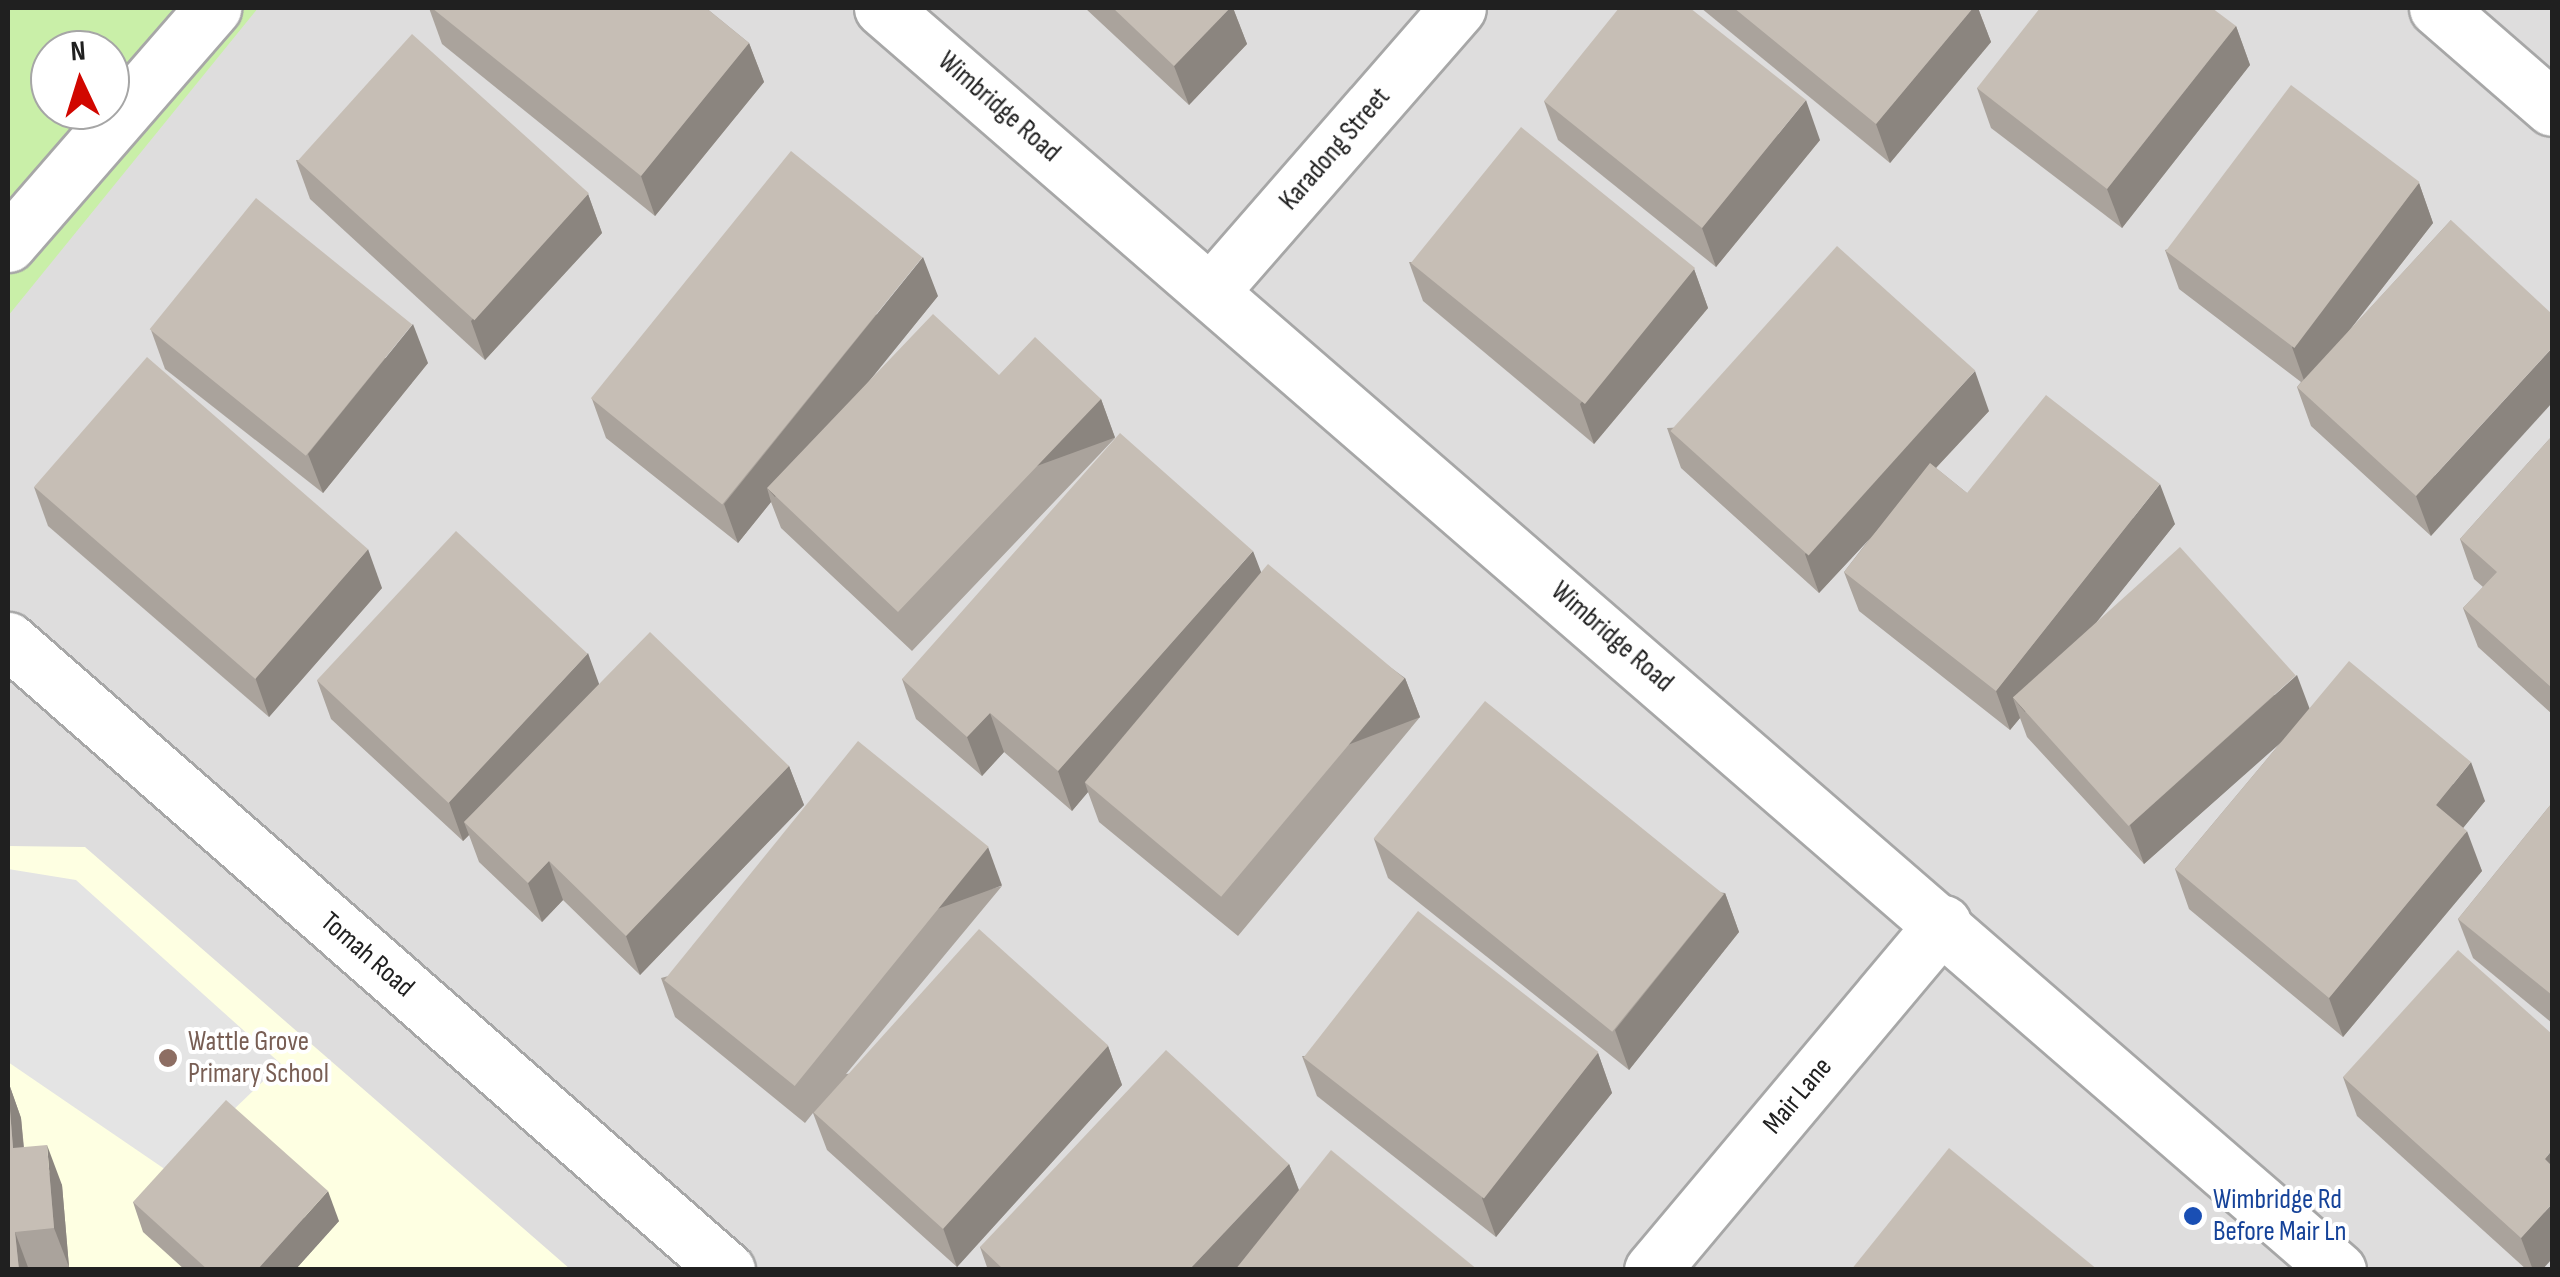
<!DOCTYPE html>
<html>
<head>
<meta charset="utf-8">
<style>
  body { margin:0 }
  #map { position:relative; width:2560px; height:1277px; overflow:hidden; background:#f2eee6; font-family:"Sofia Sans Condensed",sans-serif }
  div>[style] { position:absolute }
  .residential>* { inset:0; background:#dedddd }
  .education>* { inset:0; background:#feffe2 }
  .grass>* { inset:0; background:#c9efa8 }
  .parking>* { inset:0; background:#e4e4e4 }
  .roads { filter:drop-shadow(2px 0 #a7a7a7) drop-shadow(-2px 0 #a7a7a7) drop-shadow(0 2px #a7a7a7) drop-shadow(0 -2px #a7a7a7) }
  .minor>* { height:55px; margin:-27.5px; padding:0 27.5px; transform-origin:27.5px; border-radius:27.5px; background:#fff }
  .wall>* { inset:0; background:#aaa39c }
  .shaded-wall>* { inset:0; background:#8b857f; transform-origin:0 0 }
  .building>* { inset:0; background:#c6beb5; transform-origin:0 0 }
  .dots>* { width:28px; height:28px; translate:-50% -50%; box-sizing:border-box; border:5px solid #fff; border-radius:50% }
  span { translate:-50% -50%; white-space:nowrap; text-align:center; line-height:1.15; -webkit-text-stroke:8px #fff; paint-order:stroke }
  .street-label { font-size:28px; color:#202020 }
  .education-label { font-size:28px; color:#785e54 }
  .left { translate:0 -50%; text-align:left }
  .transit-label { font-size:28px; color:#164399 }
  .frame { position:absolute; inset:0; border:10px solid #202020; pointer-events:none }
  .north { position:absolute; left:30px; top:30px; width:100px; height:100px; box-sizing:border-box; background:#fff; border:2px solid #a6a6a6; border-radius:50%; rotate:356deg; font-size:28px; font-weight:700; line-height:40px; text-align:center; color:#202020 }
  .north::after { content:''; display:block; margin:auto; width:35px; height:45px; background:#d10700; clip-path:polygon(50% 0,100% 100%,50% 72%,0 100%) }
</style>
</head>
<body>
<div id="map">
  <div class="residential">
    <div style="clip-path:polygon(evenodd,8px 8px,2552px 8px,2552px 1269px,8px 1269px,8px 8px,50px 50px,110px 50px,110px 110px,50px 110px,50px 50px)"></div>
  </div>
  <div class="education">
    <div style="clip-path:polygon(8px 846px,85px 847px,570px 1269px,8px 1270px)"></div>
  </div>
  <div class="grass">
    <div style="clip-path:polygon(evenodd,8px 8px,258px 8px,8px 316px,8px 8px,50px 50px,110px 50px,110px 110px,50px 110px,50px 50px)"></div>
  </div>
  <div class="parking">
    <div style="clip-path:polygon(8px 869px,76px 880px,281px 1064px,169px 1172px,8px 1062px)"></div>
  </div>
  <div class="roads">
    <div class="minor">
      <div style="left:882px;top:8px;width:1927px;rotate:40.92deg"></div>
      <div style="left:2437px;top:8px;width:152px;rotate:41deg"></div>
      <div style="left:8px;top:244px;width:313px;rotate:-49deg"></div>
      <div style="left:1212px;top:290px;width:374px;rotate:-48.9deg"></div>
      <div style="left:8px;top:640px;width:956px;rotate:41.23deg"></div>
      <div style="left:1652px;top:1270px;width:453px;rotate:-50deg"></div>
    </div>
  </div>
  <div class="wall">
    <div style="clip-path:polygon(429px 8px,706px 8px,749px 43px,764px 82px,655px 216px,442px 44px)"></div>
    <div style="clip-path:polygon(1085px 8px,1233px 8px,1247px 44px,1189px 105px)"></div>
    <div style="clip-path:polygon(1701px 8px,1978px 8px,1991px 42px,1890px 163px)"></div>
    <div style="clip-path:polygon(2236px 26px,2250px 65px,2122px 228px,1991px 128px,1977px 88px)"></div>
    <div style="clip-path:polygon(1544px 101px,1820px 140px,1716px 267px,1558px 140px)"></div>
    <div style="clip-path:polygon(296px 160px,588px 194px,602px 233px,485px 360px,310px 199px)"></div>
    <div style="clip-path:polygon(2419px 183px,2433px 223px,2349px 331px,2451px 220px,2431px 536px,2311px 426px,2297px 387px,2301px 382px,2179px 289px,2165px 250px)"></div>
    <div style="clip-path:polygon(1409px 262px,1694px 269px,1708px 308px,1594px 444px,1423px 301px)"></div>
    <div style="clip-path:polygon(938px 296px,867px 384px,999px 375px,1101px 399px,1115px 438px,912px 651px,781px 528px,771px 502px,738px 543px,606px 438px,592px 399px)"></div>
    <div style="clip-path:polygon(151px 330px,428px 363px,323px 493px,165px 369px)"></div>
    <div style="clip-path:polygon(1989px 411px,1936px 468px,1967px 493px,2175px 524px,2096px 622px,2309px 709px,2485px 801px,2463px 828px,2482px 871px,2343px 1037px,2189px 909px,2175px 869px,2282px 741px,2144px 864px,2027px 737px,2020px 718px,2010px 730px,1859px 611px,1844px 572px,1871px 537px,1819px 593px,1681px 468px,1667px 428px)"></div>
    <div style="clip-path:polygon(2552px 436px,2552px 714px,2478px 647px,2463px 608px,2483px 587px,2474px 579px,2460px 539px)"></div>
    <div style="clip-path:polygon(34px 487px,382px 588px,269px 717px,48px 526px)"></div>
    <div style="clip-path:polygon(1261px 573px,1405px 678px,1420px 717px,1238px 936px,1099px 822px,1088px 792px,1072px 811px,1004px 752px,982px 776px,916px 719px,902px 679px)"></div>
    <div style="clip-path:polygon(317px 680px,599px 684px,789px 766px,804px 805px,640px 975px,563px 900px,542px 922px,479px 862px,469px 835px,463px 841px,331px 719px)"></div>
    <div style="clip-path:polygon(2552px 803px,2552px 1023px,2473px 958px,2458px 919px)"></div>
    <div style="clip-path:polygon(1374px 839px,1725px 893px,1739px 932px,1629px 1070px,1388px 878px)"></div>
    <div style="clip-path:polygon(1002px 886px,846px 1074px,1108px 1046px,1122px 1085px,957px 1267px,827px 1150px,813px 1113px,805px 1123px,675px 1017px,661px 978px)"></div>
    <div style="clip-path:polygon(2552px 1034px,2542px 1270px,2527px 1270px,2357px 1116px,2343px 1077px)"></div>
    <div style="clip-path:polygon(1598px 1053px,1612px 1093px,1496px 1237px,1317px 1096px,1302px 1056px)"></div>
    <div style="clip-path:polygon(8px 1081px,21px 1118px,24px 1147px,62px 1185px,69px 1267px,43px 1270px,8px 1270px)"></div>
    <div style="clip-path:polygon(1289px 1164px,1299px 1190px,1478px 1270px,988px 1270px,980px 1247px)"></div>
    <div style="clip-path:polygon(133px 1202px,339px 1221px,295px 1270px,185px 1270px,143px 1232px)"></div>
  </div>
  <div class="shaded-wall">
    <div style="clip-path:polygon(1230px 8px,1233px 8px,1247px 44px,1189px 105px,1174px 66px)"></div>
    <div style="clip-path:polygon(1973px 8px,1978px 8px,1991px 42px,1890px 163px,1876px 124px)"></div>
    <div style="clip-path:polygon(2236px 26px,2250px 65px,2122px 228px,2107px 189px)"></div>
    <div style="clip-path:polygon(749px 43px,764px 82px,655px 216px,641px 176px)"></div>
    <div style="clip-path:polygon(1806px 100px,1820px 140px,1716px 267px,1702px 228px)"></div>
    <div style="clip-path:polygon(2419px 183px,2433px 223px,2306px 386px,2292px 347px)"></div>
    <div style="clip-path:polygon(588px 194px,602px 233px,485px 360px,471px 321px)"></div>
    <div style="clip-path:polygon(923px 257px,938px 296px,775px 497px,767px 488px,771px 502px,738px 543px,724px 504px)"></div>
    <div style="clip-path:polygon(1694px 269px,1708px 308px,1594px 444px,1580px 404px)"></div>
    <div style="clip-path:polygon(413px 324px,428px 363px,323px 493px,308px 454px)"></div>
    <div style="clip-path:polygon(2552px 348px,2552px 403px,2431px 536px,2416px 496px)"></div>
    <div style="clip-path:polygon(1975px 371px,1989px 411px,1819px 593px,1805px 554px)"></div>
    <div style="left:1101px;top:399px;width:41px;height:294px;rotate:70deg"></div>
    <div style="clip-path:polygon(2160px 484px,2175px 524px,2025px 712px,2013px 698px,2020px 718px,2010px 730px,1996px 691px)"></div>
    <div style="clip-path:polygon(368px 549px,382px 588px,269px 717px,255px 677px)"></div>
    <div style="clip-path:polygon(1253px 551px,1268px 590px,1085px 783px,1088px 792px,1072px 811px,1058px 771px)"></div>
    <div style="clip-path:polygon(588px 653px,602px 692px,464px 822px,469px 835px,463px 841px,449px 802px)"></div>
    <div style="clip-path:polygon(2297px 675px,2312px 715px,2144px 864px,2130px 825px)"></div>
    <div style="left:1405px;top:678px;width:42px;height:285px;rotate:69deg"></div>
    <div style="clip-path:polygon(990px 713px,1004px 752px,982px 776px,967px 737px)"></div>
    <div style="clip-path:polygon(2471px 762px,2485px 801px,2450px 844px,2436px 805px)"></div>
    <div style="clip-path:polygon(789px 766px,804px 805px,640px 975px,626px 936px)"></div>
    <div style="clip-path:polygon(2467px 831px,2482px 871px,2343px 1037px,2329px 998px)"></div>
    <div style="left:988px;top:847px;width:41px;height:308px;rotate:70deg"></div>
    <div style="clip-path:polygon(549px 861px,563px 900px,542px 922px,528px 883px)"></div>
    <div style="clip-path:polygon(1725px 893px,1739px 932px,1629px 1070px,1615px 1030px)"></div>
    <div style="clip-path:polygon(1108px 1046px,1122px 1085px,957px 1267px,943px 1228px)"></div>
    <div style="clip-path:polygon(1598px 1053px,1612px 1093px,1496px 1237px,1482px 1198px)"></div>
    <div style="clip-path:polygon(8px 1081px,21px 1118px,27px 1187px,13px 1148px)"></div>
    <div style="clip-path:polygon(47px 1145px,62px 1185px,69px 1267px,54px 1228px)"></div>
    <div style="clip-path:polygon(2552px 1150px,2552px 1181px,2545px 1159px)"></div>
    <div style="clip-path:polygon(1289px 1164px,1304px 1204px,1241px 1270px,1189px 1270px)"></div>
    <div style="clip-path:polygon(328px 1191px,339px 1221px,295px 1270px,257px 1270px)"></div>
    <div style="clip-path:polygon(2552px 1204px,2552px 1259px,2542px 1270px,2533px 1270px,2521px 1238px)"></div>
    <div style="clip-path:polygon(15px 1232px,29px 1270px,19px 1270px)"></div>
  </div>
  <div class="building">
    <div style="clip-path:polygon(432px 8px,706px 8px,749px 43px,641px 176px)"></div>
    <div style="clip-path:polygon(1113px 8px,1230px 8px,1174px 66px)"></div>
    <div style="clip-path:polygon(1619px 8px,1690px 8px,1806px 100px,1702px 228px,1544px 101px)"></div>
    <div style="clip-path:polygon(1734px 8px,1973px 8px,1876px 124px)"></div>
    <div style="clip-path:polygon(2040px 8px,2212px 8px,2236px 26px,2107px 189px,1977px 88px)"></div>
    <div style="left:412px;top:34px;width:238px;height:171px;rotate:42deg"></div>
    <div style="left:2291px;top:85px;width:161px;height:208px;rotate:37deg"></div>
    <div style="left:1521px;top:127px;width:224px;height:175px;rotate:39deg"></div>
    <div style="left:791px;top:151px;width:169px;height:318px;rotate:39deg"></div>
    <div style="left:256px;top:198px;width:201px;height:169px;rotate:39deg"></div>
    <div style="clip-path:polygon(2451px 220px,2552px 314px,2552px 348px,2416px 496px,2297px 387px)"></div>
    <div style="left:1837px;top:246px;width:186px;height:249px;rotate:42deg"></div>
    <div style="clip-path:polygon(933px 314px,999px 375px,1035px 337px,1101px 399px,898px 612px,767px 488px)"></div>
    <div style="left:147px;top:357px;width:293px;height:172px;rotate:41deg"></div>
    <div style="clip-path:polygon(2046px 395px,2160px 484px,1996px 691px,1844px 572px,1930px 463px,1967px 493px)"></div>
    <div style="clip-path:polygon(1120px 433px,1253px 551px,1058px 771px,990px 713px,967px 737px,902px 679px)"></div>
    <div style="clip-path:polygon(2552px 436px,2552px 688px,2463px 608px,2497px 572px,2460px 539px)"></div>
    <div style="left:456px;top:531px;width:180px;height:204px;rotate:43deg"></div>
    <div style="left:2180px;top:547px;width:173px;height:225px;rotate:48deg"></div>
    <div style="left:1268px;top:564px;width:178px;height:285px;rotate:40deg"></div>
    <div style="clip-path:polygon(650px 632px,789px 766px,626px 936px,549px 861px,528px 883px,464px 822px)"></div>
    <div style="clip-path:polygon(2349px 661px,2471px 762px,2436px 805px,2467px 831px,2329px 998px,2175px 869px)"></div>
    <div style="left:1485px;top:701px;width:307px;height:177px;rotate:39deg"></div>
    <div style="left:858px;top:741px;width:168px;height:308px;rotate:39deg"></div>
    <div style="clip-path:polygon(2552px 803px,2552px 995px,2458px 919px)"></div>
    <div style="left:1418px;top:911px;width:229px;height:186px;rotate:38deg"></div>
    <div style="left:979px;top:929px;width:174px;height:247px;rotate:42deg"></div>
    <div style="clip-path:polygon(2458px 950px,2552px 1034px,2552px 1150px,2545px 1159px,2552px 1166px,2552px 1204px,2521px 1238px,2343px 1077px)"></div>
    <div style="clip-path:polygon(1166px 1050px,1289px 1164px,1189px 1270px,1004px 1270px,980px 1247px)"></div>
    <div style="clip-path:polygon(8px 1086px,13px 1148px,47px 1145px,54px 1228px,15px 1232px,19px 1270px,8px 1270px)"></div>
    <div style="clip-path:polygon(226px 1100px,328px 1191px,257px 1270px,208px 1270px,133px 1202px)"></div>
    <div style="clip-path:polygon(1949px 1148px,2098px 1270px,1851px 1270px)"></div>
    <div style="clip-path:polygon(1331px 1150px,1478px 1270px,1235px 1270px)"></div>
  </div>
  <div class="dots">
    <div style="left:168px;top:1058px;background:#8d6e63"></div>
    <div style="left:2193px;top:1216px;background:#1a4fb4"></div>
  </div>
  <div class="street-label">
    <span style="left:999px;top:107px;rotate:41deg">Wimbridge Road</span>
    <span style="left:1335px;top:149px;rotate:-49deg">Karadong Street</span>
    <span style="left:1612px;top:637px;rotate:41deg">Wimbridge Road</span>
    <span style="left:367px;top:955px;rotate:41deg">Tomah Road</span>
    <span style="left:1798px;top:1096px;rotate:-50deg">Mair Lane</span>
  </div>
  <div class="education-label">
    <span class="left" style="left:188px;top:1058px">Wattle Grove<br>Primary School</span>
  </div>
  <div class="transit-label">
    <span class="left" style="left:2213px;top:1216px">Wimbridge Rd<br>Before Mair Ln</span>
  </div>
  <div class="frame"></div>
  <div class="north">N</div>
</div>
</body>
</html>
